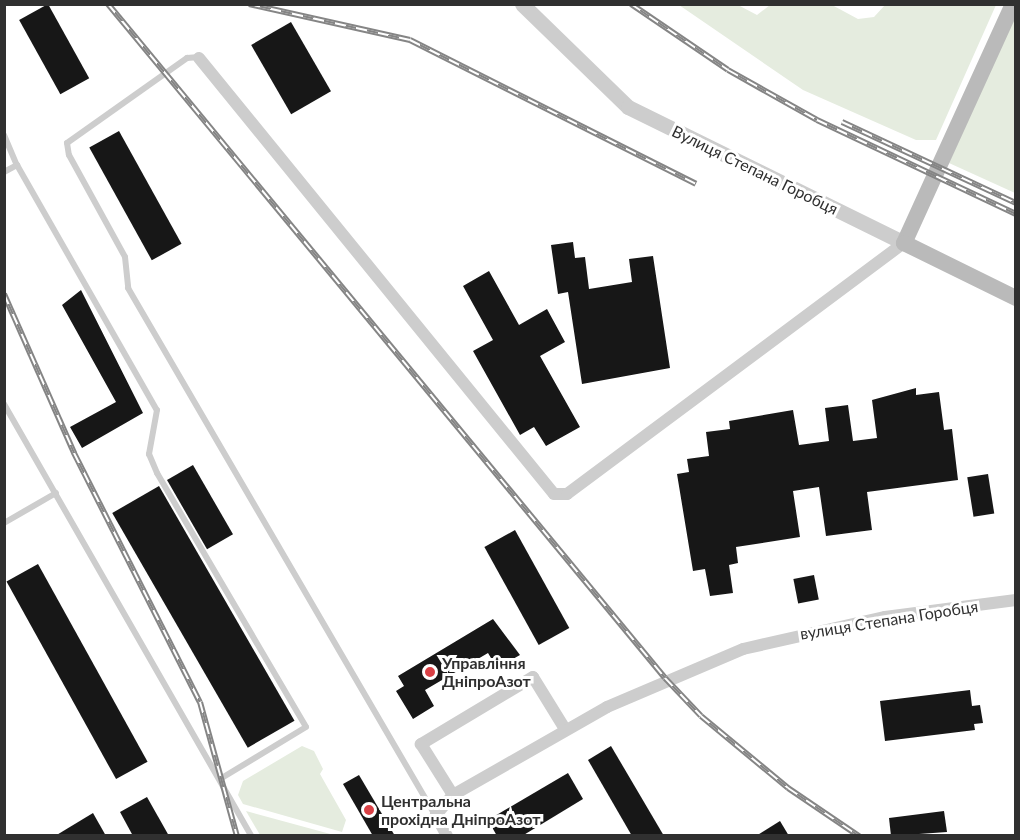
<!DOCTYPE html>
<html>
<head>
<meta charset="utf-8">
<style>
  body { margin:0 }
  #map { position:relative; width:1020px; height:840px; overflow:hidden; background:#fff; font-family:Lato,sans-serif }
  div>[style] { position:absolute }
  .green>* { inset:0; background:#e5ecdf }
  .building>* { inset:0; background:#171717; transform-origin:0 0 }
  .service>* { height:6px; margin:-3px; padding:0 3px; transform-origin:3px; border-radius:3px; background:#cdcdcd }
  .minor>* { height:12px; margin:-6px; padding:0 6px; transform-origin:6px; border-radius:6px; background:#cdcdcd }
  .tertiary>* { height:15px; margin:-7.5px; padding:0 7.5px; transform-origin:7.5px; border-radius:7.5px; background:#cdcdcd }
  .secondary>* { height:16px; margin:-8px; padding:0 8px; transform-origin:8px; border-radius:8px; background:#bababa }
  .rail>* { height:6px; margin-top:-3px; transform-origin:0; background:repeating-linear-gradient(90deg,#fff 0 11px,#858585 0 22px); box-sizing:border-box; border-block:2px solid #858585 }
  .dots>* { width:16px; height:16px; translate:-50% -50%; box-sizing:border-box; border:3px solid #fff; border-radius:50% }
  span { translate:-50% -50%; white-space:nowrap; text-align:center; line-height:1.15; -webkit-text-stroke:6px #fff; paint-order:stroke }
  .street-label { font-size:16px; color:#303030 }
  .poi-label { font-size:16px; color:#303030; font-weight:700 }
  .left { translate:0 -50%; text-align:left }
  .frame { position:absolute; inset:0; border:6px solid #303030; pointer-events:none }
</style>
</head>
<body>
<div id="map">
  <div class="green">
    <div style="clip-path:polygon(679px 5px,738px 5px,757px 15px,770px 5px,832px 5px,858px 19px,874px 17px,885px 5px,996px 5px,936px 140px,916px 140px,803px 90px)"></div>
    <div style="clip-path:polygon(1015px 13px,1014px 91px,1015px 193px,949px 163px)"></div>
    <div style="clip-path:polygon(302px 746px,314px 751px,323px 769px,320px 774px,346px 820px,342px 832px,243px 804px,238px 795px,243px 781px)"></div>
    <div style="clip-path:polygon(246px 811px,334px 835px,260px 835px)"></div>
  </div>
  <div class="building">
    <div style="left:48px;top:4px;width:85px;height:33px;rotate:61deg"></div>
    <div style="left:291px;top:22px;width:80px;height:46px;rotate:60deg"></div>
    <div style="left:119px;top:131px;width:129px;height:34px;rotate:61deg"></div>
    <div style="clip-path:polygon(573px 242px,575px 258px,585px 257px,589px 289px,632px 282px,629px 259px,653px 256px,670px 368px,582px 384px,568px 292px,558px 294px,551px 245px)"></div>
    <div style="clip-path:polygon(489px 271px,519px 325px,547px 309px,565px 342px,540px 356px,580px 427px,546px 446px,534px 427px,520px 435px,473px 351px,493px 340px,463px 286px)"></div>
    <div style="clip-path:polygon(81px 290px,143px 413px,82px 448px,70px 427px,116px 402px,62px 305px)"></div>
    <div style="clip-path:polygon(916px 388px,916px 395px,939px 392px,944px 430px,952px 429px,958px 480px,867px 492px,872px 530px,826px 536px,819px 487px,793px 491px,800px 537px,736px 547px,738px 563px,729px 565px,733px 593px,710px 596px,705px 569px,693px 571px,677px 474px,689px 472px,687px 459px,709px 456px,706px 432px,730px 429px,729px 421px,793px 410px,799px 445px,829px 441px,825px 408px,848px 405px,853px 441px,877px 438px,872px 400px)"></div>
    <div style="left:193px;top:465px;width:80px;height:30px;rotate:60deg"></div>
    <div style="left:988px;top:474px;width:40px;height:21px;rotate:81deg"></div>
    <div style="left:159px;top:486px;width:271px;height:54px;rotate:60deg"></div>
    <div style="left:515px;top:530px;width:112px;height:35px;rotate:61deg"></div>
    <div style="left:38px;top:564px;width:226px;height:36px;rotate:61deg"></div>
    <div style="left:814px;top:575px;width:25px;height:21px;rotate:79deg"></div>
    <div style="clip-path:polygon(493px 619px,520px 655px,497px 668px,488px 653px,425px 690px,434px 706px,413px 719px,396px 691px,404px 686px,398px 676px)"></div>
    <div style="clip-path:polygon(970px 690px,972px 706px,980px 705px,983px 723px,974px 724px,975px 730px,885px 741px,880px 701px)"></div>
    <div style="clip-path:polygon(611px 746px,664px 836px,632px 836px,588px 760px)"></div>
    <div style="clip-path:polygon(568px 773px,583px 799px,522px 836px,497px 836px,488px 820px)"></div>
    <div style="clip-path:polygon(359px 775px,395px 836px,373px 836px,343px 784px)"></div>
    <div style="clip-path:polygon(147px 797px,169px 836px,133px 836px,120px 812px)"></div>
    <div style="clip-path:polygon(944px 811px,947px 832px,891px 836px,889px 818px)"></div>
    <div style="clip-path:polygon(93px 813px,106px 836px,55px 836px)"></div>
    <div style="clip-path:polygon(780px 821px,789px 836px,756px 836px)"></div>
  </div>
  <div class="service">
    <div style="left:199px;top:57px;width:12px;rotate:175deg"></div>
    <div style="left:187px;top:58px;width:147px;rotate:144.7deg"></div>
    <div style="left:67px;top:143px;width:12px;rotate:81deg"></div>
    <div style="left:69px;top:155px;width:116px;rotate:61.2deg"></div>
    <div style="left:125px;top:257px;width:31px;rotate:84deg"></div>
    <div style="left:128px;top:288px;width:610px;rotate:59.78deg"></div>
    <div style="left:4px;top:135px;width:33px;rotate:67deg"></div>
    <div style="left:4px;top:172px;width:15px;rotate:-28deg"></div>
    <div style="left:17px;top:165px;width:282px;rotate:60.3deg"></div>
    <div style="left:157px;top:410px;width:45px;rotate:100.3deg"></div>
    <div style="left:149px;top:454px;width:21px;rotate:67deg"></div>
    <div style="left:157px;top:473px;width:294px;rotate:59.6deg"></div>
    <div style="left:306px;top:727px;width:100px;rotate:148.8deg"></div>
    <div style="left:4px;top:404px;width:498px;rotate:60.2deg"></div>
    <div style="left:4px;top:523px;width:60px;rotate:-30deg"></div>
  </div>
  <div class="minor">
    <div style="left:199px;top:58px;width:562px;rotate:50.85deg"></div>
    <div style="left:554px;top:494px;width:13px"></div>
    <div style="left:567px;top:494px;width:420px;rotate:-36.7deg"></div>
    <div style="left:565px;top:729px;width:61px;rotate:-121.6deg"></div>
    <div style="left:533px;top:677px;width:131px;rotate:149.1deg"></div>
    <div style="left:421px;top:744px;width:60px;rotate:57.9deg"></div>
    <div style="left:453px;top:795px;width:177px;rotate:-29.7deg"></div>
    <div style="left:607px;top:707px;width:148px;rotate:-23.1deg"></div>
    <div style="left:743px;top:649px;width:146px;rotate:-12.7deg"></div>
    <div style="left:885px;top:617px;width:132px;rotate:-7.4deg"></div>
    <div style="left:447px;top:836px;width:24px;rotate:-118deg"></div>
    <div style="left:436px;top:815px;width:26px;rotate:-50deg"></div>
  </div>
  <div class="tertiary">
    <div style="left:522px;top:4px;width:148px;rotate:44.2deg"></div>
    <div style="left:628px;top:107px;width:308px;rotate:26.2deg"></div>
  </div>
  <div class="secondary">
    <div style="left:1013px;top:4px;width:263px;rotate:114.5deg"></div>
    <div style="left:904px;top:243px;width:125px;rotate:26.2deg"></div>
  </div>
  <div class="rail">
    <div style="left:108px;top:4px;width:874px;rotate:50.43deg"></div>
    <div style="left:665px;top:678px;width:52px;rotate:46.5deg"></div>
    <div style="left:701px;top:716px;width:113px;rotate:39.6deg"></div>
    <div style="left:788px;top:788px;width:86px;rotate:34.1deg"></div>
    <div style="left:249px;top:4px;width:165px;rotate:12.6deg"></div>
    <div style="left:410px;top:40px;width:320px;rotate:26.7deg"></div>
    <div style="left:631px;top:4px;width:117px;rotate:34.2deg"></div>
    <div style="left:728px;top:70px;width:102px;rotate:29.3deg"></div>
    <div style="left:817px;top:120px;width:220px;rotate:25.3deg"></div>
    <div style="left:842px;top:122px;width:192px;rotate:25deg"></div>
    <div style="left:4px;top:294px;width:174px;rotate:66.2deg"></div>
    <div style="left:74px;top:453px;width:279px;rotate:63.2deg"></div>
    <div style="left:200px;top:702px;width:139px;rotate:74.6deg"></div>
  </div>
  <div class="dots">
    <div style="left:430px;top:672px;background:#d94045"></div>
    <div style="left:369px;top:810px;background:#d94045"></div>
  </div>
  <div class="street-label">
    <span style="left:755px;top:170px;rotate:26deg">Вулиця Степана Горобця</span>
    <span style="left:889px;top:620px;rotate:-9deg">вулиця Степана Горобця</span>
  </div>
  <div class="poi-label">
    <span class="left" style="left:442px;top:672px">Управління<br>ДніпроАзот</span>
    <span class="left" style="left:381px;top:810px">Центральна<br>прохідна ДніпроАзот</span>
  </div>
  <div class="frame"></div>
</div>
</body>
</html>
